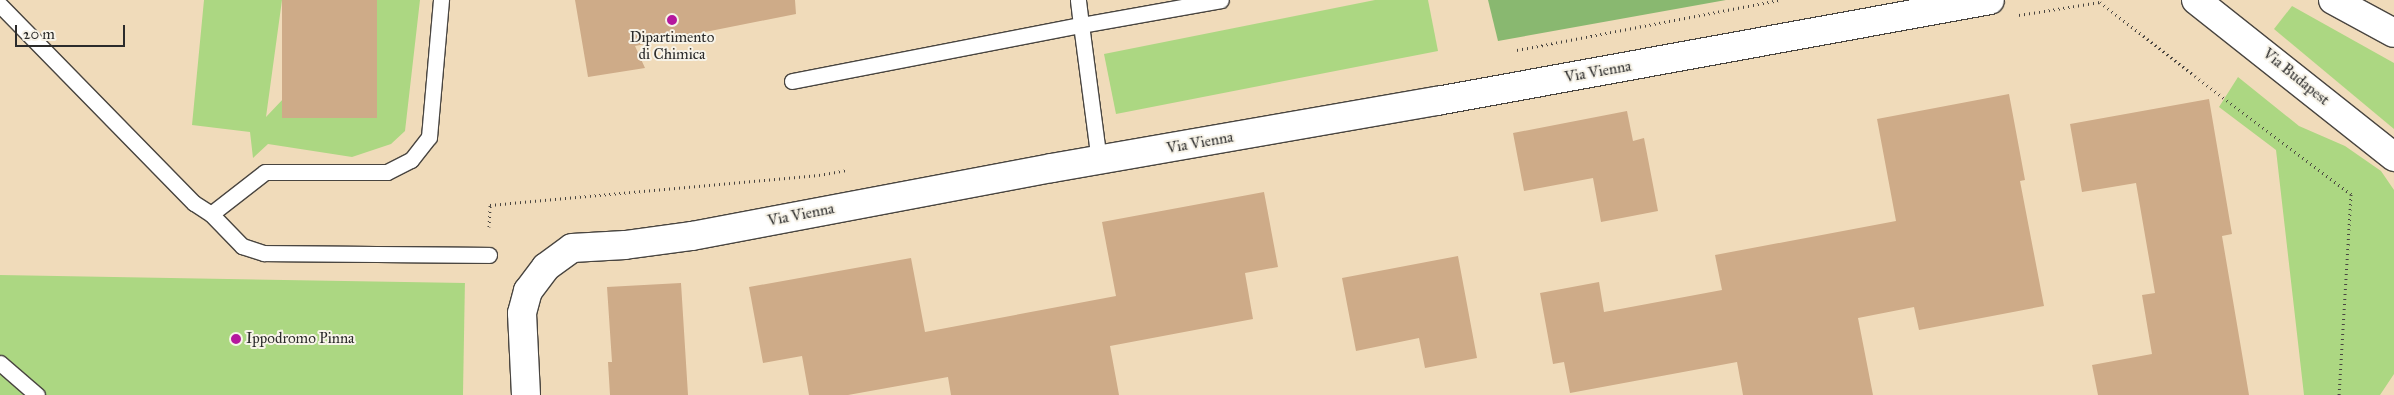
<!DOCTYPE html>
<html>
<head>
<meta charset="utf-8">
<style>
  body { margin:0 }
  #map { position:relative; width:2394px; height:395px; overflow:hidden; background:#f0dbba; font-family:"IM FELL Great Primer",serif }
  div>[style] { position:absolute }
  .green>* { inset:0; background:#acd782; transform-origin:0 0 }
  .forest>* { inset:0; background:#89b870 }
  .building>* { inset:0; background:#ceab88; transform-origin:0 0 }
  .path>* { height:3px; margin-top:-1.5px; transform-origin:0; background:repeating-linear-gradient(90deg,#494540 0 1px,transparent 0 5px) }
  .roads { filter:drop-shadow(1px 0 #494540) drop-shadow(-1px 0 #494540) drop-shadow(0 1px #494540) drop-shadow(0 -1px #494540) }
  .service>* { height:15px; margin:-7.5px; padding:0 7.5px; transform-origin:7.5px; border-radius:7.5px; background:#fff }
  .minor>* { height:28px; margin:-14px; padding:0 14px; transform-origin:14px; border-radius:14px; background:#fff }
  .secondary>* { height:28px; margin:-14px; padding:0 14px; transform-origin:14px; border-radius:14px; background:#fff }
  .dots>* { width:14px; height:14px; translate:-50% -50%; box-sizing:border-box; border:2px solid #f7f3e8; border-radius:50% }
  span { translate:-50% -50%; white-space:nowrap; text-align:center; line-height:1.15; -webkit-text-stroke:4px #f7f3e8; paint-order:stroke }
  .poi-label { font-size:15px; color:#2b2b2b }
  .left { translate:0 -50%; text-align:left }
  .street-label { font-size:15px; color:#2b2b2b }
  .scale { position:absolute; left:15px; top:25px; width:110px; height:22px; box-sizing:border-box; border:2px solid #2b2b2b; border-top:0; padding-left:6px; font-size:15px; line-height:18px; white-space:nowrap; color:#2b2b2b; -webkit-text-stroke:4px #f7f3e8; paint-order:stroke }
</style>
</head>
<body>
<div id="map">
  <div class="green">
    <div style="clip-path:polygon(204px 0,282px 0,266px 117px,377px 0,420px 0,405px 131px,391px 144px,352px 157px,268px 144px,253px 158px,250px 132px,192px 125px)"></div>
    <div style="clip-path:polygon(1375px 0,1428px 0,1438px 51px,1116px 114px,1104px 54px)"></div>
    <div style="clip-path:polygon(2292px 6px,2394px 63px,2394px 129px,2274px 29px)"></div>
    <div style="clip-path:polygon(2238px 77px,2299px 126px,2345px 146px,2381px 171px,2394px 190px,2394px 374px,2380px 395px,2304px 395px,2276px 150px,2219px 107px)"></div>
    <div style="left:0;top:275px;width:465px;height:120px;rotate:1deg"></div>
  </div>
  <div class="forest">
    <div style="clip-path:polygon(1488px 0,1726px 0,1498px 41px)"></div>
  </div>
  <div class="building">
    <div style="left:282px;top:0;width:95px;height:118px"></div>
    <div style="clip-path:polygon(575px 0,795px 0,796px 14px,635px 46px,645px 68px,588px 77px)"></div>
    <div style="clip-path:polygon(2009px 94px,2025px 180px,2020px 181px,2044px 306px,1919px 330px,1914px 307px,1858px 318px,1873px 395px,1743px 395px,1737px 362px,1570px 393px,1564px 362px,1553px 364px,1540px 293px,1599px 282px,1604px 312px,1722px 290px,1715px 255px,1896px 221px,1877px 119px)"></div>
    <div style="clip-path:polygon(2209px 99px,2232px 234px,2222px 236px,2249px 395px,2098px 395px,2092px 365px,2152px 354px,2142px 295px,2155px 293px,2136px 183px,2082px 192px,2070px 124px)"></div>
    <div style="clip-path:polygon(1627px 111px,1633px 141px,1644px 138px,1658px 211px,1601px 222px,1593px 178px,1524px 191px,1513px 133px)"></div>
    <div style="clip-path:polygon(1264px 192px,1278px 267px,1245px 273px,1253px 319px,1110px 346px,1119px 395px,951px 395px,948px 377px,848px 395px,809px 395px,802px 356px,763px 363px,749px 287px,911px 258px,925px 332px,1116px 296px,1102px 222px)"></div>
    <div style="clip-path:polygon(1458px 256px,1477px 358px,1425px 368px,1419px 338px,1356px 351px,1342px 278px)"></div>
    <div style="clip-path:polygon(681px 283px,688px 395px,610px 395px,608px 362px,612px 362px,607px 287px)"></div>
  </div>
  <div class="path">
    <div style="left:2019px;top:15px;width:82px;rotate:-9.1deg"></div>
    <div style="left:2100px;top:2px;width:120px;rotate:37.9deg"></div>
    <div style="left:2195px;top:76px;width:196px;rotate:37.1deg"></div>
    <div style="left:2351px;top:194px;width:201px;rotate:93.4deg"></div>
    <div style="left:1517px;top:50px;width:267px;rotate:-10.8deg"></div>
    <div style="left:489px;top:227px;width:22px;rotate:-87deg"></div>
    <div style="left:490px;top:205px;width:330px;rotate:-5.2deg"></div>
    <div style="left:819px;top:175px;width:28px;rotate:-10deg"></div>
  </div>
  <div class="roads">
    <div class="service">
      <div style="left:0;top:5px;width:277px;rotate:45.6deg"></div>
      <div style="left:194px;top:203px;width:20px;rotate:33deg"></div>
      <div style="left:211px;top:214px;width:68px;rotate:-37.9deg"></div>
      <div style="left:265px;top:172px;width:122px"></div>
      <div style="left:387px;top:172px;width:27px;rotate:-27deg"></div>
      <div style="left:411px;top:160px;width:29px;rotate:-52deg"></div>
      <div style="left:429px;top:137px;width:138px;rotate:-85deg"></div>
      <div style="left:792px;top:81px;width:294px;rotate:-11deg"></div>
      <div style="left:1081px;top:25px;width:25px;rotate:-97deg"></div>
      <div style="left:1099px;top:161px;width:137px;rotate:-97.5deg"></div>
      <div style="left:1081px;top:25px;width:142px;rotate:-10.1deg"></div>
      <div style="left:211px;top:214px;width:45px;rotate:45.9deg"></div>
      <div style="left:242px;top:246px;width:23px;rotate:18deg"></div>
      <div style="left:264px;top:253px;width:225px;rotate:0.5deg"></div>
      <div style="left:0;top:363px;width:49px;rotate:40.9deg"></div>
    </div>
    <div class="minor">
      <div style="left:526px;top:395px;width:82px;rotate:-92.8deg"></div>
      <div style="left:522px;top:313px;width:23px;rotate:-75deg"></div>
      <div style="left:528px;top:291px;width:30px;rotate:-53deg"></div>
      <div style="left:546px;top:267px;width:32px;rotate:-36deg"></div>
      <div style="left:572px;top:248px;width:53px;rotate:-3.2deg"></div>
      <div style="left:625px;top:245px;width:68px;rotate:-7.7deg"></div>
      <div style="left:692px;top:236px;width:366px;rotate:-10.7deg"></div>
      <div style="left:1052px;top:168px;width:391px;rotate:-9.9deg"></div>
      <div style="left:1437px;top:101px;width:562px;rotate:-10.35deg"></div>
    </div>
    <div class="secondary">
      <div style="left:2196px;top:0;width:253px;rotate:38.4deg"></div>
      <div style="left:2333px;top:0;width:69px;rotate:28.4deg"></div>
    </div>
  </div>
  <div class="dots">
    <div style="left:672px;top:20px;background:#b5179e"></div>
    <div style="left:236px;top:339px;background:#b5179e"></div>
  </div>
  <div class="poi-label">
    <span style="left:672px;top:46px">Dipartimento<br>di Chimica</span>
    <span class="left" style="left:246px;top:339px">Ippodromo Pinna</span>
  </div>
  <div class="street-label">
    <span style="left:1598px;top:72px;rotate:-10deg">Via Vienna</span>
    <span style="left:2296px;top:77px;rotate:39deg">Via Budapest</span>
    <span style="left:1200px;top:143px;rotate:-10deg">Via Vienna</span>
    <span style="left:801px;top:215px;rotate:-11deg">Via Vienna</span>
  </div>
  <div class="scale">20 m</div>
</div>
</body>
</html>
